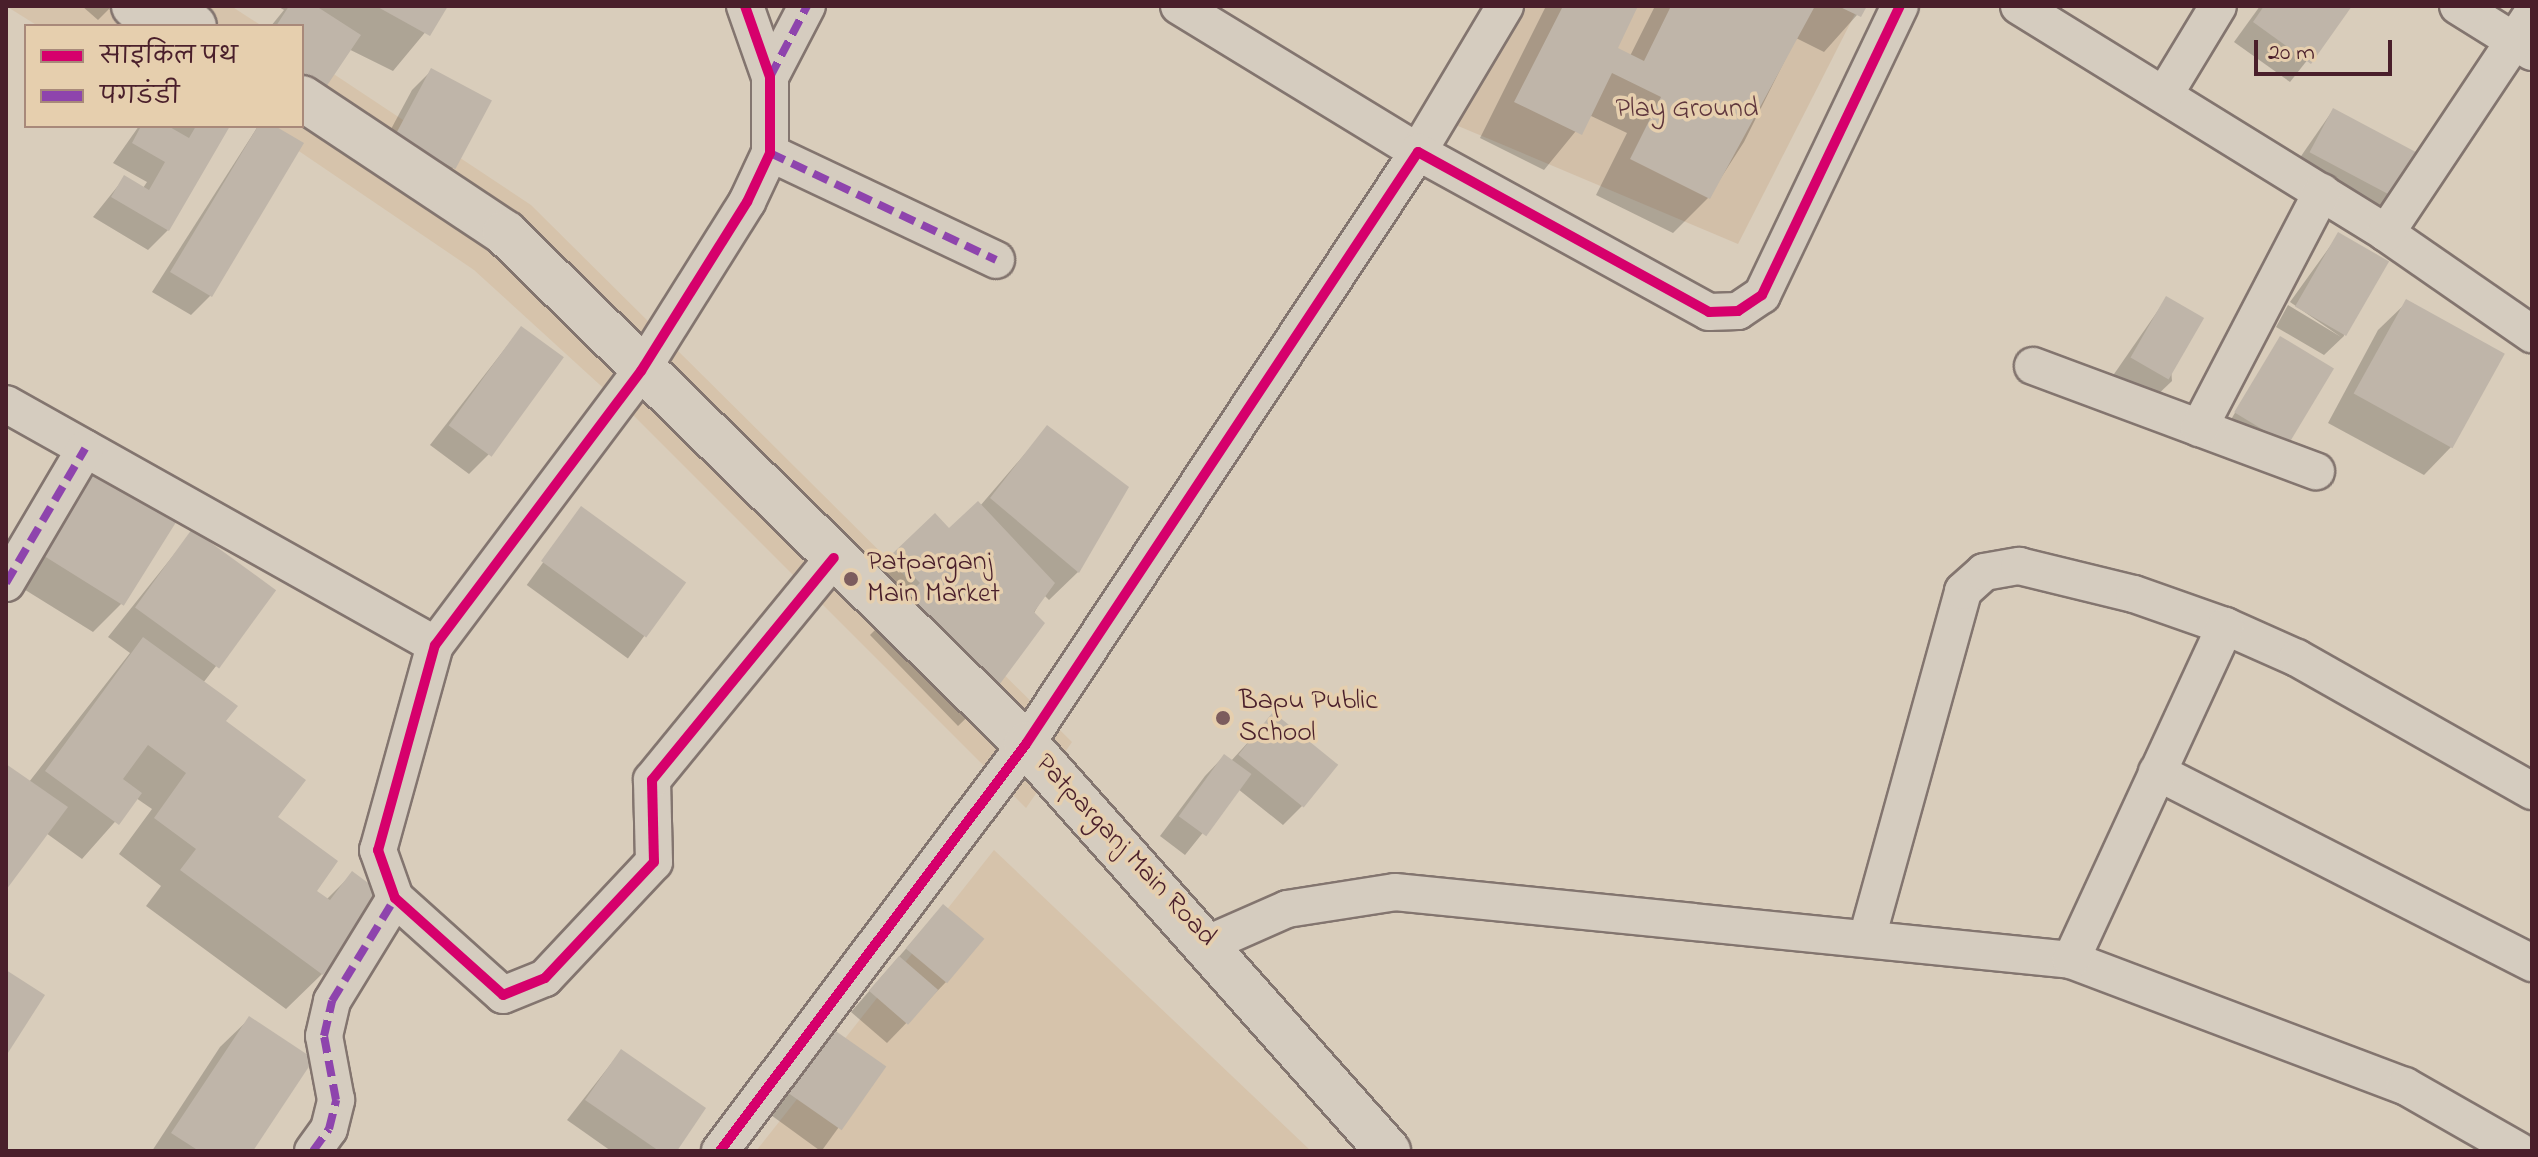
<!DOCTYPE html>
<html>
<head>
<meta charset="utf-8">
<style>
  body { margin:0 }
  #map { position:relative; width:2538px; height:1157px; overflow:hidden; background:#d9cdbb; font-family:"Indie Flower","Playpen Sans Deva",sans-serif }
  div>[style] { position:absolute }
  .built>* { inset:0; background:#d6c3ab }
  .green>* { inset:0; background:#d2bfa8 }
  .shadow>* { inset:0; background:#0003; transform-origin:0 0 }
  .building>* { inset:0; background:#bfb5a9; transform-origin:0 0 }
  .roads { filter:drop-shadow(2px 0 #83756f) drop-shadow(-2px 0 #83756f) drop-shadow(0 2px #83756f) drop-shadow(0 -2px #83756f) }
  .street>* { height:36px; margin:-18px; padding:0 18px; transform-origin:18px; border-radius:18px; background:#d5ccbf }
  .secondary>* { height:44px; margin:-22px; padding:0 22px; transform-origin:22px; border-radius:22px; background:#d5ccbf }
  .quiet>* { height:8px; margin-top:-4px; transform-origin:0; background:repeating-linear-gradient(90deg,#8e44ad 0 16px,transparent 0 24px) }
  .cycleway>* { height:10px; margin:-5px; padding:0 5px; transform-origin:5px; border-radius:5px; background:#d6006c }
  .dots>* { width:22px; height:22px; translate:-50% -50%; box-sizing:border-box; border:4px solid #e6cfae; border-radius:50% }
  span { translate:-50% -50%; white-space:nowrap; text-align:center; line-height:1.15; -webkit-text-stroke:7px #e6cfae; paint-order:stroke }
  .park-label { font-size:28px; color:#5e353c }
  .poi-label { font-size:28px; color:#4a1f2b }
  .left { translate:0 -50%; text-align:left }
  .street-label { font-size:28px; color:#4a1f2b }
  .frame { position:absolute; inset:0; border:8px solid #4a1f2b; pointer-events:none }
  .legend { position:absolute; left:24px; top:24px; width:280px; height:104px; box-sizing:border-box; background:#e6cfae; border:2px solid #a8897a; margin:0; padding:10px 14px; list-style:none; font-size:24px; color:#4a1f2b }
  .legend li { display:flex; align-items:center; gap:16px; height:40px }
  .legend b { width:40px; border:2px solid #a8897a }
  .scale { position:absolute; left:2254px; top:40px; width:138px; height:36px; box-sizing:border-box; border:4px solid #4a1f2b; border-top:0; padding-left:10px; font-size:24px; line-height:28px; white-space:nowrap; color:#4a1f2b; -webkit-text-stroke:6px #e6cfae; paint-order:stroke }
</style>
</head>
<body>
<div id="map">
  <div class="built">
    <div style="clip-path:polygon(6px 6px,231px 6px,262px 26px,38px 26px)"></div>
    <div style="clip-path:polygon(302px 53px,531px 205px,1072px 742px,1026px 808px,634px 416px,474px 270px,262px 126px,302px 126px)"></div>
    <div style="clip-path:polygon(994px 850px,1311px 1151px,756px 1151px)"></div>
  </div>
  <div class="green">
    <div style="clip-path:polygon(1520px 6px,1859px 6px,1738px 244px,1451px 123px)"></div>
  </div>
  <div class="shadow">
    <div style="clip-path:polygon(82px 6px,112px 6px,98px 20px)"></div>
    <div style="clip-path:polygon(277px 6px,447px 6px,393px 71px,302px 26px,271px 26px,284px 10px)"></div>
    <div style="clip-path:polygon(1546px 6px,1636px 6px,1615px 49px,1630px 56px,1655px 6px,1865px 6px,1824px 52px,1796px 38px,1744px 142px,1708px 198px,1673px 233px,1596px 195px,1627px 133px,1589px 115px,1544px 170px,1480px 138px)"></div>
    <div style="clip-path:polygon(2260px 6px,2350px 6px,2290px 82px,2234px 42px)"></div>
    <div style="clip-path:polygon(432px 70px,453px 168px,433px 187px,376px 157px,412px 90px)"></div>
    <div style="clip-path:polygon(2333px 110px,2417px 156px,2375px 218px,2290px 172px)"></div>
    <div style="clip-path:polygon(139px 126px,228px 126px,168px 230px,148px 250px,93px 217px,125px 177px,143px 188px,147px 182px,113px 163px)"></div>
    <div style="clip-path:polygon(258px 126px,271px 126px,210px 296px,191px 315px,152px 292px)"></div>
    <div style="clip-path:polygon(2339px 234px,2344px 336px,2324px 355px,2276px 327px,2288px 305px,2341px 337px,2290px 302px)"></div>
    <div style="clip-path:polygon(2166px 299px,2172px 381px,2152px 400px,2112px 377px)"></div>
    <div style="clip-path:polygon(2407px 302px,2452px 446px,2424px 475px,2328px 423px,2378px 330px)"></div>
    <div style="clip-path:polygon(521px 328px,489px 454px,469px 474px,430px 445px)"></div>
    <div style="left:2280px;top:338px;width:61px;height:113px;rotate:31deg"></div>
    <div style="clip-path:polygon(1048px 427px,1078px 572px,1049px 600px,1044px 595px,987px 698px,958px 726px,870px 635px,893px 612px,865px 584px,893px 555px,949px 530px,980px 506px)"></div>
    <div style="clip-path:polygon(59px 490px,122px 603px,93px 632px,6px 578px)"></div>
    <div style="left:582px;top:509px;width:125px;height:94px;rotate:36deg"></div>
    <div style="clip-path:polygon(192px 532px,273px 592px,203px 683px,314px 891px,326px 900px,352px 874px,322px 974px,286px 1009px,146px 906px,161px 886px,119px 854px,152px 809px,136px 798px,82px 859px,46px 833px,6px 886px,6px 766px,29px 782px,130px 653px,108px 637px)"></div>
    <div style="clip-path:polygon(1273px 715px,1302px 806px,1283px 825px,1238px 789px,1185px 855px,1160px 836px,1205px 776px,1224px 756px,1231px 761px)"></div>
    <div style="clip-path:polygon(943px 906px,946px 982px,887px 1043px,851px 1012px)"></div>
    <div style="clip-path:polygon(249px 1019px,251px 1151px,152px 1151px,220px 1047px)"></div>
    <div style="left:820px;top:1022px;width:77px;height:104px;rotate:36deg"></div>
    <div style="clip-path:polygon(621px 1051px,674px 1151px,611px 1151px,567px 1120px)"></div>
  </div>
  <div class="building">
    <div style="clip-path:polygon(289px 6px,316px 6px,361px 35px,320px 96px,302px 84px,302px 26px,276px 26px)"></div>
    <div style="clip-path:polygon(376px 6px,448px 6px,430px 36px)"></div>
    <div style="clip-path:polygon(1563px 6px,1638px 6px,1618px 48px,1644px 61px,1671px 6px,1815px 6px,1710px 199px,1630px 159px,1661px 97px,1612px 73px,1582px 135px,1514px 102px)"></div>
    <div style="clip-path:polygon(1838px 6px,1867px 6px,1861px 17px)"></div>
    <div style="clip-path:polygon(2264px 6px,2352px 6px,2311px 64px,2253px 22px)"></div>
    <div style="left:431px;top:68px;width:69px;height:78px;rotate:28deg"></div>
    <div style="left:2333px;top:108px;width:99px;height:50px;rotate:28deg"></div>
    <div style="clip-path:polygon(141px 126px,168px 126px,189px 138px,196px 126px,230px 126px,169px 231px,111px 197px,124px 175px,149px 190px,165px 162px,132px 143px)"></div>
    <div style="clip-path:polygon(258px 126px,275px 126px,304px 143px,212px 297px,170px 272px)"></div>
    <div style="left:2338px;top:232px;width:59px;height:86px;rotate:30deg"></div>
    <div style="left:2166px;top:296px;width:44px;height:71px;rotate:30deg"></div>
    <div style="left:2406px;top:299px;width:113px;height:108px;rotate:29deg"></div>
    <div style="left:521px;top:326px;width:53px;height:123px;rotate:36deg"></div>
    <div style="left:2280px;top:336px;width:63px;height:89px;rotate:31deg"></div>
    <div style="clip-path:polygon(1047px 425px,1129px 487px,1079px 573px,990px 498px)"></div>
    <div style="left:87px;top:459px;width:109px;height:105px;rotate:32deg"></div>
    <div style="clip-path:polygon(978px 501px,1055px 583px,1034px 612px,1045px 623px,988px 700px,897px 606px,920px 583px,892px 554px,935px 513px,949px 528px)"></div>
    <div style="left:581px;top:506px;width:130px;height:68px;rotate:36deg"></div>
    <div style="left:192px;top:529px;width:104px;height:97px;rotate:36deg"></div>
    <div style="clip-path:polygon(143px 637px,238px 706px,226px 721px,306px 780px,278px 817px,338px 861px,317px 891px,330px 900px,352px 871px,383px 894px,323px 975px,180px 870px,196px 849px,154px 818px,186px 773px,148px 745px,123px 779px,142px 793px,119px 825px,45px 771px)"></div>
    <div style="left:1273px;top:712px;width:84px;height:55px;rotate:39deg"></div>
    <div style="left:1224px;top:754px;width:34px;height:77px;rotate:36deg"></div>
    <div style="clip-path:polygon(6px 764px,68px 807px,6px 890px)"></div>
    <div style="left:943px;top:904px;width:54px;height:58px;rotate:40deg"></div>
    <div style="left:899px;top:956px;width:52px;height:46px;rotate:41deg"></div>
    <div style="clip-path:polygon(6px 970px,45px 995px,6px 1056px)"></div>
    <div style="clip-path:polygon(249px 1016px,314px 1059px,253px 1151px,199px 1151px,171px 1133px)"></div>
    <div style="left:820px;top:1020px;width:81px;height:78px;rotate:35deg"></div>
    <div style="clip-path:polygon(621px 1049px,706px 1108px,677px 1151px,659px 1151px,585px 1100px)"></div>
  </div>
  <div class="roads">
    <div class="street">
      <div style="left:745px;top:6px;width:75px;rotate:70.6deg"></div>
      <div style="left:770px;top:77px;width:76px;rotate:90deg"></div>
      <div style="left:770px;top:153px;width:54px;rotate:115.1deg"></div>
      <div style="left:747px;top:202px;width:199px;rotate:122.1deg"></div>
      <div style="left:641px;top:371px;width:343px;rotate:126.9deg"></div>
      <div style="left:435px;top:645px;width:213px;rotate:105.5deg"></div>
      <div style="left:378px;top:850px;width:51px;rotate:70.5deg"></div>
      <div style="left:395px;top:898px;width:145px;rotate:41.9deg"></div>
      <div style="left:503px;top:995px;width:45px;rotate:-22deg"></div>
      <div style="left:545px;top:978px;width:159px;rotate:-46.8deg"></div>
      <div style="left:654px;top:862px;width:82px;rotate:-91.4deg"></div>
      <div style="left:652px;top:780px;width:287px;rotate:-50.7deg"></div>
      <div style="left:1179px;top:6px;width:280px;rotate:31.4deg"></div>
      <div style="left:1418px;top:152px;width:170px;rotate:-59.2deg"></div>
      <div style="left:2019px;top:6px;width:432px;rotate:31.7deg"></div>
      <div style="left:2386px;top:233px;width:178px;rotate:34.7deg"></div>
      <div style="left:2458px;top:6px;width:87px;rotate:31.9deg"></div>
      <div style="left:770px;top:77px;width:80px;rotate:-62.5deg"></div>
      <div style="left:2166px;top:92px;width:100px;rotate:-58.8deg"></div>
      <div style="left:770px;top:153px;width:250px;rotate:25.3deg"></div>
      <div style="left:2386px;top:233px;width:263px;rotate:-56.3deg"></div>
      <div style="left:2033px;top:366px;width:302px;rotate:20.4deg"></div>
      <div style="left:6px;top:404px;width:492px;rotate:29.3deg"></div>
      <div style="left:2199px;top:428px;width:266px;rotate:-62.5deg"></div>
      <div style="left:6px;top:583px;width:156px;rotate:-59.5deg"></div>
      <div style="left:2157px;top:772px;width:421px;rotate:27deg"></div>
      <div style="left:1867px;top:938px;width:360px;rotate:-74.5deg"></div>
      <div style="left:1963px;top:591px;width:28px;rotate:-42deg"></div>
      <div style="left:1984px;top:572px;width:36px;rotate:-10deg"></div>
      <div style="left:2019px;top:566px;width:118px;rotate:13.7deg"></div>
      <div style="left:2134px;top:594px;width:96px;rotate:19.4deg"></div>
      <div style="left:2225px;top:626px;width:79px;rotate:24deg"></div>
      <div style="left:2297px;top:658px;width:270px;rotate:29.5deg"></div>
      <div style="left:1210px;top:943px;width:84px;rotate:-23.8deg"></div>
      <div style="left:1287px;top:909px;width:109px;rotate:-8.9deg"></div>
      <div style="left:1395px;top:892px;width:679px;rotate:5.74deg"></div>
      <div style="left:2071px;top:960px;width:357px;rotate:20.7deg"></div>
      <div style="left:2405px;top:1086px;width:131px;rotate:29.7deg"></div>
      <div style="left:2071px;top:960px;width:368px;rotate:-65.2deg"></div>
      <div style="left:313px;top:1151px;width:27px;rotate:-54deg"></div>
      <div style="left:329px;top:1129px;width:30px;rotate:-76deg"></div>
      <div style="left:336px;top:1100px;width:65px;rotate:-100.6deg"></div>
      <div style="left:324px;top:1036px;width:36px;rotate:-77deg"></div>
      <div style="left:332px;top:1001px;width:121px;rotate:-58.5deg"></div>
      <div style="left:720px;top:1151px;width:509px;rotate:-53.06deg"></div>
      <div style="left:1026px;top:744px;width:710px;rotate:-56.49deg"></div>
      <div style="left:1418px;top:152px;width:332px;rotate:28.8deg"></div>
      <div style="left:1709px;top:312px;width:29px;rotate:-2deg"></div>
      <div style="left:1738px;top:311px;width:29px;rotate:-34deg"></div>
      <div style="left:1762px;top:295px;width:320px;rotate:-64.5deg"></div>
    </div>
    <div class="secondary">
      <div style="left:134px;top:6px;width:63px;rotate:18.4deg"></div>
      <div style="left:302px;top:98px;width:244px;rotate:33.6deg"></div>
      <div style="left:505px;top:233px;width:730px;rotate:44.44deg"></div>
      <div style="left:1026px;top:744px;width:545px;rotate:48.35deg"></div>
    </div>
  </div>
  <div class="quiet">
    <div style="left:770px;top:77px;width:80px;rotate:-62.5deg"></div>
    <div style="left:770px;top:153px;width:250px;rotate:25.3deg"></div>
    <div style="left:6px;top:583px;width:156px;rotate:-59.5deg"></div>
    <div style="left:313px;top:1151px;width:27px;rotate:-54deg"></div>
    <div style="left:329px;top:1129px;width:30px;rotate:-76deg"></div>
    <div style="left:336px;top:1100px;width:65px;rotate:-100.6deg"></div>
    <div style="left:324px;top:1036px;width:36px;rotate:-77deg"></div>
    <div style="left:332px;top:1001px;width:121px;rotate:-58.5deg"></div>
  </div>
  <div class="cycleway">
    <div style="left:745px;top:6px;width:75px;rotate:70.6deg"></div>
    <div style="left:770px;top:77px;width:76px;rotate:90deg"></div>
    <div style="left:770px;top:153px;width:54px;rotate:115.1deg"></div>
    <div style="left:747px;top:202px;width:199px;rotate:122.1deg"></div>
    <div style="left:641px;top:371px;width:343px;rotate:126.9deg"></div>
    <div style="left:435px;top:645px;width:213px;rotate:105.5deg"></div>
    <div style="left:378px;top:850px;width:51px;rotate:70.5deg"></div>
    <div style="left:395px;top:898px;width:145px;rotate:41.9deg"></div>
    <div style="left:503px;top:995px;width:45px;rotate:-22deg"></div>
    <div style="left:545px;top:978px;width:159px;rotate:-46.8deg"></div>
    <div style="left:654px;top:862px;width:82px;rotate:-91.4deg"></div>
    <div style="left:652px;top:780px;width:287px;rotate:-50.7deg"></div>
    <div style="left:720px;top:1151px;width:509px;rotate:-53.06deg"></div>
    <div style="left:1026px;top:744px;width:710px;rotate:-56.49deg"></div>
    <div style="left:1418px;top:152px;width:332px;rotate:28.8deg"></div>
    <div style="left:1709px;top:312px;width:29px;rotate:-2deg"></div>
    <div style="left:1738px;top:311px;width:29px;rotate:-34deg"></div>
    <div style="left:1762px;top:295px;width:320px;rotate:-64.5deg"></div>
  </div>
  <div class="dots">
    <div style="left:851px;top:579px;background:#7c5c5d"></div>
    <div style="left:1223px;top:718px;background:#7c5c5d"></div>
  </div>
  <div class="park-label">
    <span style="left:1687px;top:110px">Play Ground</span>
  </div>
  <div class="poi-label">
    <span class="left" style="left:867px;top:579px">Patparganj<br>Main Market</span>
    <span class="left" style="left:1239px;top:718px">Bapu Public<br>School</span>
  </div>
  <div class="street-label">
    <span style="left:1125px;top:851px;rotate:47deg">Patparganj Main Road</span>
  </div>
  <div class="frame"></div>
  <ul class="legend">
  <li><b style="height:10px;background:#d6006c"></b>साइकिल पथ</li>
  <li><b style="height:10px;background:#8e44ad"></b>पगडंडी</li>
  </ul>
  <div class="scale">20 m</div>
</div>
</body>
</html>
